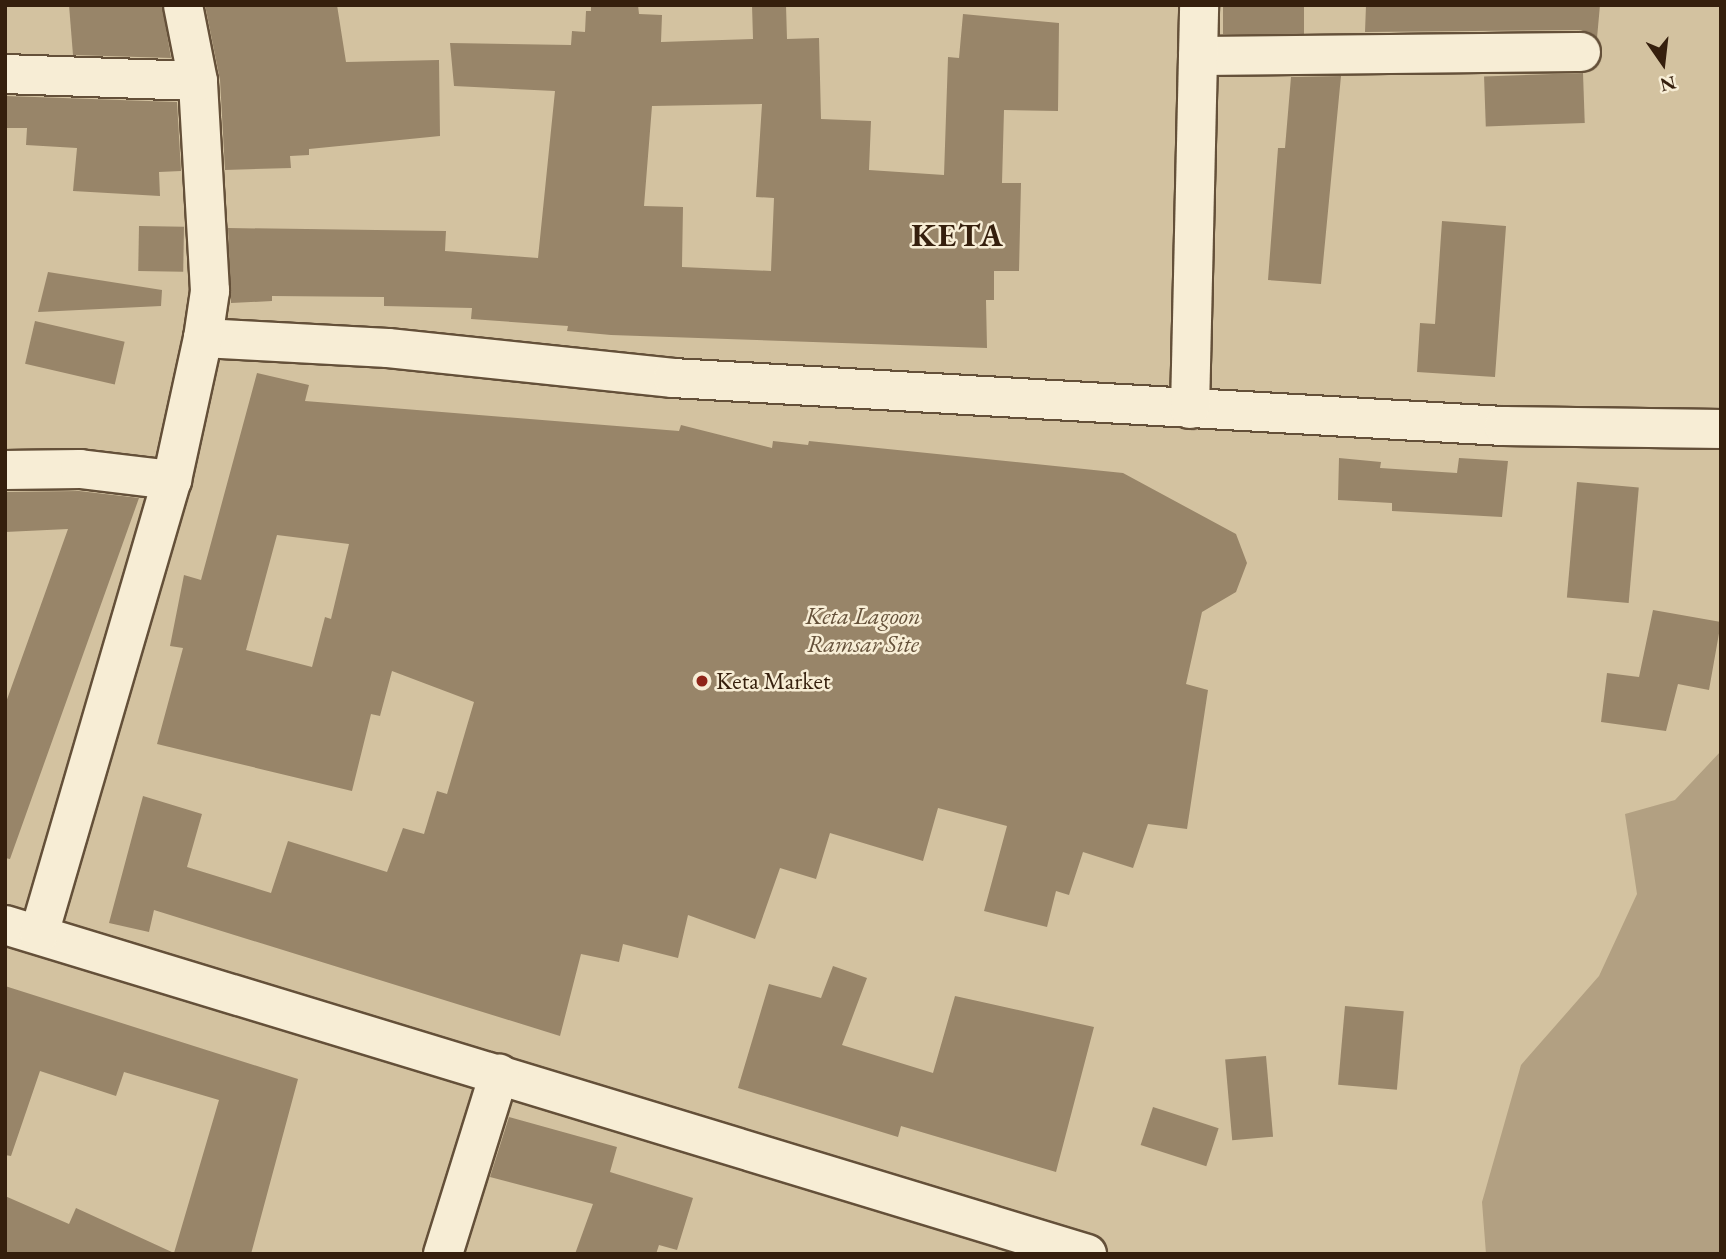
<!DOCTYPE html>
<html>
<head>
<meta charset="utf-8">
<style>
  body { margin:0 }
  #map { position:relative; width:1726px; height:1259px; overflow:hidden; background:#f3e3be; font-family:"EB Garamond",serif }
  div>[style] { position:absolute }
  .green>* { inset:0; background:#d3c2a0; transform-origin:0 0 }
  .water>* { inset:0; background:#b2a082 }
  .building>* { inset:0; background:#988569; transform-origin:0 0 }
  .roads { filter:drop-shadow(2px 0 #645039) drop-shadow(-2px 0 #645039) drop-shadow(0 2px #645039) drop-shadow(0 -2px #645039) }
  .minor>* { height:38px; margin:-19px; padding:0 19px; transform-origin:19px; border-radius:19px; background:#f7edd5 }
  .dots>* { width:19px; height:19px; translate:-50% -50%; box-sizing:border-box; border:4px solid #f7edd5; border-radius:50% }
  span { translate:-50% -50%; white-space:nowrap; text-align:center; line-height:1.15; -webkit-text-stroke:5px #f7edd5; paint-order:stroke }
  .park-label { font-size:24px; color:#645039; font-style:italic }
  .poi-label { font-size:24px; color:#351f0d }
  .left { translate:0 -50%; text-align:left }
  .district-label { font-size:32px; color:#351f0d; font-weight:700; letter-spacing:2px }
  .frame { position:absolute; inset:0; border:7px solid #351f0d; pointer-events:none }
  .north { position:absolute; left:1628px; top:28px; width:70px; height:70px; -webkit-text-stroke:5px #f7edd5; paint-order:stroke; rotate:166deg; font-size:19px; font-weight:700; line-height:28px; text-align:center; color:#351f0d }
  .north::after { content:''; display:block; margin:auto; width:24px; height:32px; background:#351f0d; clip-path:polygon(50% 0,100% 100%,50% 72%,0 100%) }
</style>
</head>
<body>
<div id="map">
  <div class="green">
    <div style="left:5px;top:5px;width:1716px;height:1249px"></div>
  </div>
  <div class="water">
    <div style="clip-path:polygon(1721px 751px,1721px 1254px,1486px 1254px,1482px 1202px,1521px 1065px,1599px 976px,1637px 894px,1625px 814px,1675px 800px)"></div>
  </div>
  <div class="building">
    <div style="clip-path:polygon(69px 5px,162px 5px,171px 58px,73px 55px)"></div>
    <div style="clip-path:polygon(205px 5px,337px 5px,346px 62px,439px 60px,440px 136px,309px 149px,309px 155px,290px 156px,291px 168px,225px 170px,220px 80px)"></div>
    <div style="clip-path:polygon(evenodd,591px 5px,638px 5px,639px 14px,662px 15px,661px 42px,753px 39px,752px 5px,786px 5px,787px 39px,819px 38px,821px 119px,871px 121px,869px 170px,944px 175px,948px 57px,959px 58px,963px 14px,1059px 23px,1058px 111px,1004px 110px,1002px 183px,1021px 183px,1019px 271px,994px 271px,994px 300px,986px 300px,987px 348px,611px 335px,567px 331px,568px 326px,471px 319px,472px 308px,384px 306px,384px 297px,272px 296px,272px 301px,231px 303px,228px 228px,446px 231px,445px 251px,538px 258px,555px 91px,454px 86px,450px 43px,571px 45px,572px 31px,585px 32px,586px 11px,591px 11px,591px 5px,762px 104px,756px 197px,774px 198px,771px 271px,682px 267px,683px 207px,644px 206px,652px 106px,762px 104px)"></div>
    <div style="left:1223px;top:5px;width:81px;height:29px"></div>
    <div style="clip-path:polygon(1366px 5px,1600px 5px,1597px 38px,1581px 30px,1365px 32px)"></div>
    <div style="left:1583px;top:73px;width:50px;height:99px;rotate:88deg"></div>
    <div style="clip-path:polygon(1341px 76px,1321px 284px,1268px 280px,1278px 148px,1285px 148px,1291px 77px)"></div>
    <div style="clip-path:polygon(6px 96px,177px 102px,181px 171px,159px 172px,160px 196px,73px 191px,77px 148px,26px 145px,27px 128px,6px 128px)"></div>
    <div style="clip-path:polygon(1442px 221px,1506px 226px,1495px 377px,1417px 372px,1420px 323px,1435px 324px)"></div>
    <div style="left:139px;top:226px;width:45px;height:45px;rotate:1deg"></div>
    <div style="clip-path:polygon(48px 272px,162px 290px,161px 306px,38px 312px)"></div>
    <div style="left:35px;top:321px;width:92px;height:44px;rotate:13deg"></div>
    <div style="clip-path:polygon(evenodd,257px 373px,309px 385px,305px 401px,679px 431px,681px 425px,772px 448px,773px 441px,808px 445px,809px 441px,1123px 473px,1236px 534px,1247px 563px,1236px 592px,1202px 612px,1186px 684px,1208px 690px,1187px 829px,1148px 824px,1133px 868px,1083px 852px,1069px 895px,1056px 891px,1047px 927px,984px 911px,1007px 826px,938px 808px,923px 861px,830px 833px,816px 879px,780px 868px,755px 939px,688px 915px,678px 958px,623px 944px,619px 962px,581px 954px,560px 1036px,154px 910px,149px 932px,109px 923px,143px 796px,202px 814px,187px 867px,271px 893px,288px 841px,387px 872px,403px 828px,424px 834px,437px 791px,447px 794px,474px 702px,392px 671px,380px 716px,371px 714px,352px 791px,157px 744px,183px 648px,170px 646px,184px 575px,201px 580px,257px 373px,277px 535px,349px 544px,331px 619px,325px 617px,312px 667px,246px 650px,277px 535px)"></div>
    <div style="clip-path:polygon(1339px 458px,1381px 462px,1380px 468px,1457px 473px,1459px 458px,1508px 461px,1502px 517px,1392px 511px,1392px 503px,1338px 500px)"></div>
    <div style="left:1577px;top:482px;width:62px;height:116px;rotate:5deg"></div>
    <div style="clip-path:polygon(79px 491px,139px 498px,10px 859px,5px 858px,5px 705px,68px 529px,5px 532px,5px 492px)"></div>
    <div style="clip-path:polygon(1653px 610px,1721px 622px,1709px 690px,1678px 684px,1666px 731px,1601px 722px,1607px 673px,1639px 677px)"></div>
    <div style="clip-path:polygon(833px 966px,867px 978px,842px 1045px,933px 1073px,955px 996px,1094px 1027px,1056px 1172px,901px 1126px,898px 1137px,738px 1088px,769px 984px,821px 998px)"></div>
    <div style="clip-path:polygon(5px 986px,298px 1079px,251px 1254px,5px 1254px,5px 1196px,69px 1224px,76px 1208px,174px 1253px,219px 1100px,124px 1072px,116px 1096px,40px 1071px,11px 1156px,5px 1155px)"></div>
    <div style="left:1345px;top:1006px;width:59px;height:79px;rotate:5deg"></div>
    <div style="left:1266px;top:1056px;width:81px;height:41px;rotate:85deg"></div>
    <div style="left:1153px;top:1107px;width:69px;height:40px;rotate:18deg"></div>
    <div style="clip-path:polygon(509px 1117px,617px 1147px,610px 1172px,693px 1198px,677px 1250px,659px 1245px,656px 1254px,575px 1254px,593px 1204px,490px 1177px)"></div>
  </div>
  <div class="roads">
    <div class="minor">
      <div style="left:1198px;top:56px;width:383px;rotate:-0.6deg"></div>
      <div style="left:5px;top:74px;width:193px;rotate:2.1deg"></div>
      <div style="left:203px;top:338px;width:185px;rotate:3.1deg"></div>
      <div style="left:388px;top:348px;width:287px;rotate:6deg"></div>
      <div style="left:673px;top:378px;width:832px;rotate:3.31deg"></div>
      <div style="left:1504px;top:426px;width:217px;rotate:0.8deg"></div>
      <div style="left:1190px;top:409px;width:404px;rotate:-88.7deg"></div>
      <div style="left:5px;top:470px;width:75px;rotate:-0.8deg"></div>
      <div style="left:80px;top:469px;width:93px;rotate:6.8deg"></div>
      <div style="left:5px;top:925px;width:1131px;rotate:16.91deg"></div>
      <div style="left:39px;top:934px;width:473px;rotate:-73.7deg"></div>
      <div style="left:172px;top:480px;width:145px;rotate:-77.7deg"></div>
      <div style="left:203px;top:338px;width:48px;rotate:-81.5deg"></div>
      <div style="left:210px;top:291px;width:210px;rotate:-93.3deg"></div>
      <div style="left:198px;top:81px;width:77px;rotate:-101.2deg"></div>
      <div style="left:443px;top:1254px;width:189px;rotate:-72.7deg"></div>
    </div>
  </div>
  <div class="dots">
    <div style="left:702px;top:681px;background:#8f2418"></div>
  </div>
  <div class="park-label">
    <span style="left:863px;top:630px">Keta Lagoon<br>Ramsar Site</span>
  </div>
  <div class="poi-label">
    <span class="left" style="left:716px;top:681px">Keta Market</span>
  </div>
  <div class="district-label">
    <span style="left:958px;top:235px">KETA</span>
  </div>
  <div class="frame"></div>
  <div class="north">N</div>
</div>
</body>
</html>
